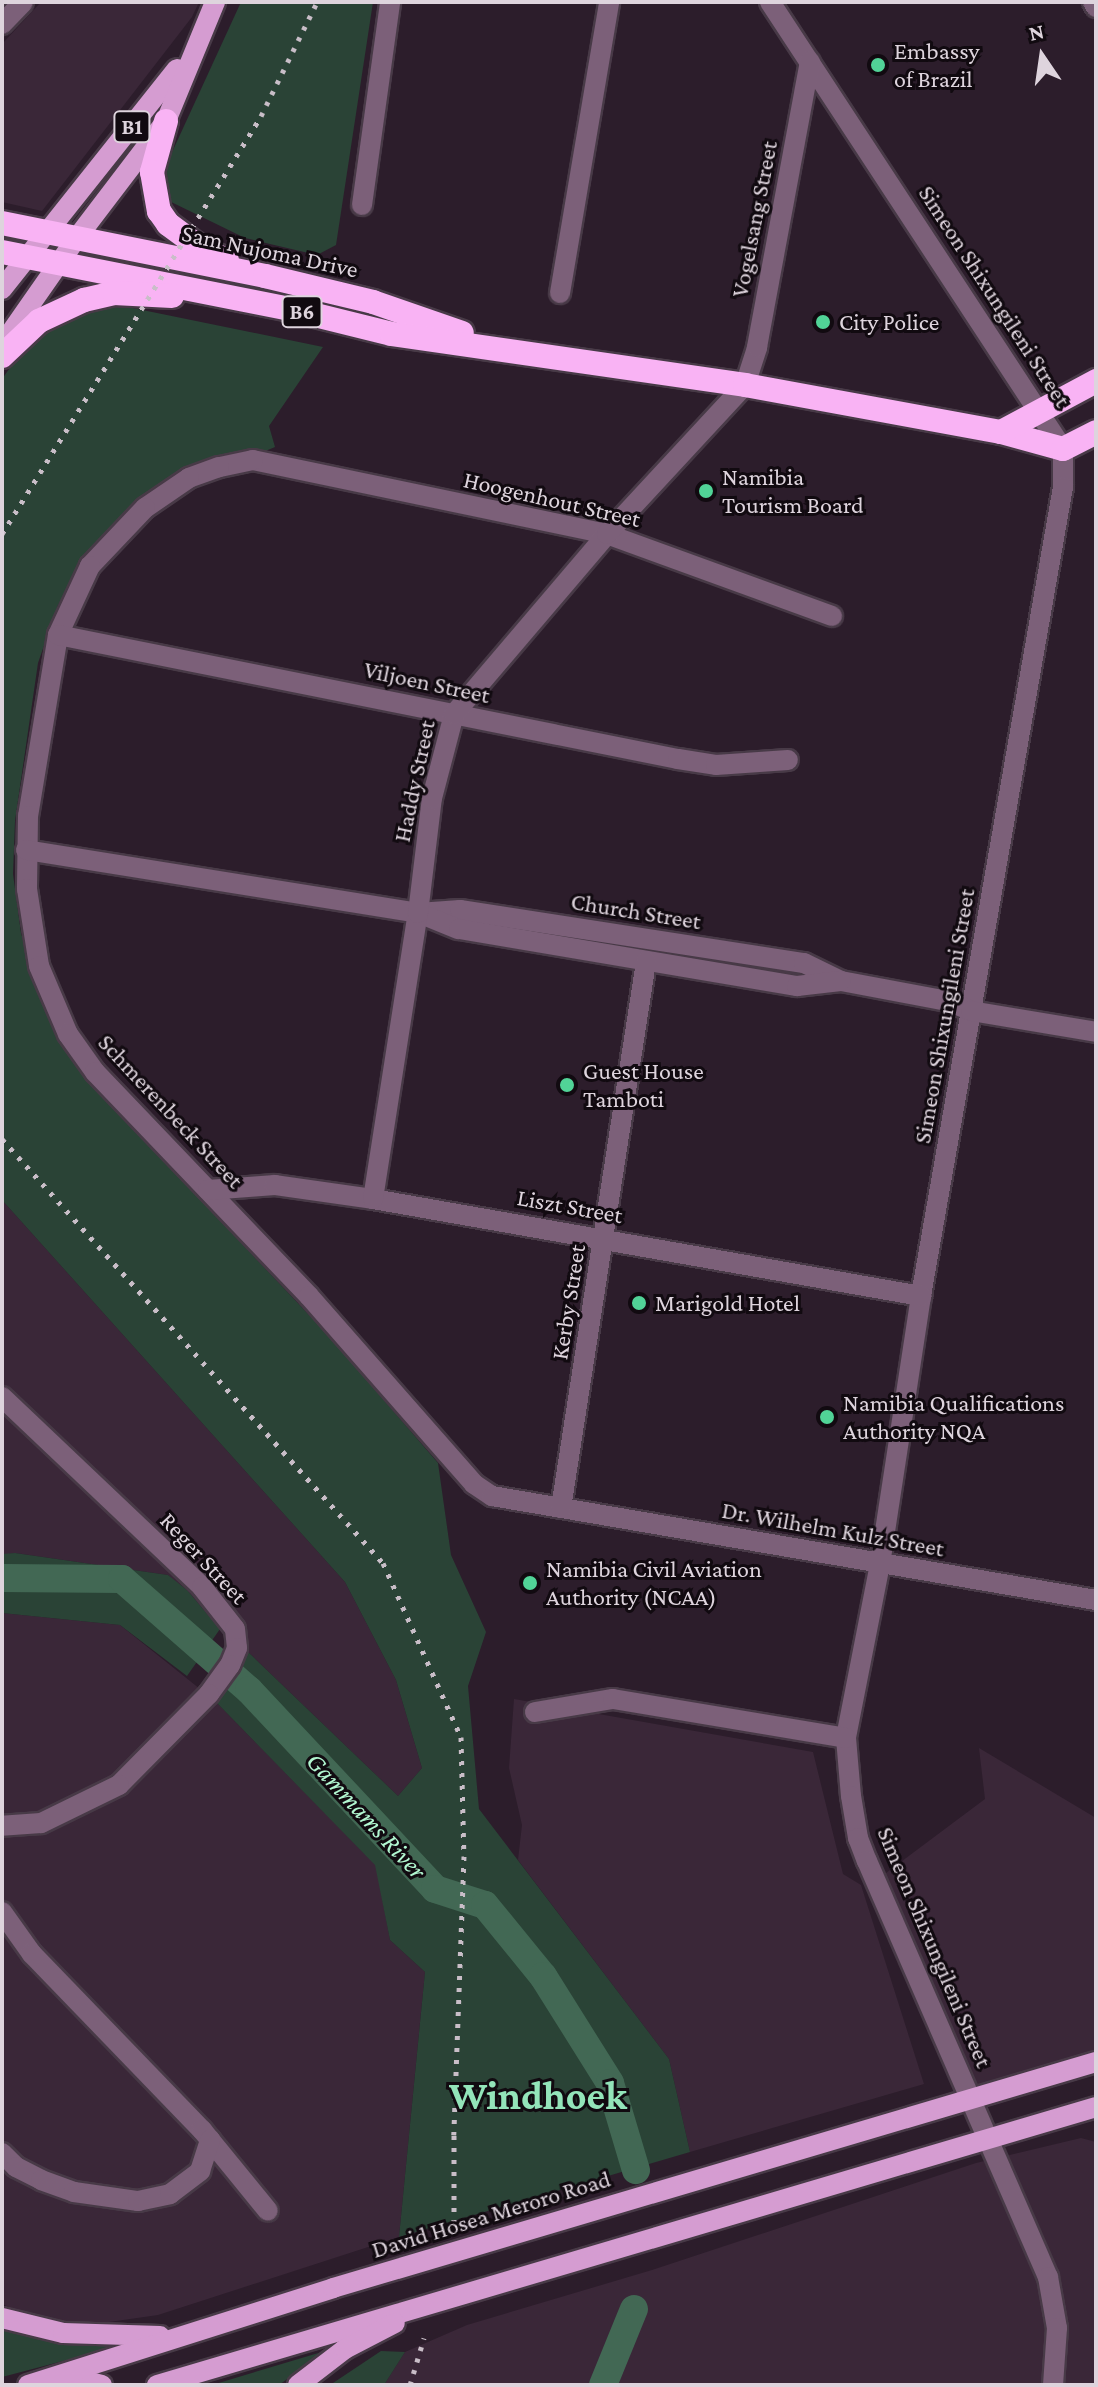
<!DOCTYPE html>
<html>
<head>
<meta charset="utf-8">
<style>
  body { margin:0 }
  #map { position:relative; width:1098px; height:2387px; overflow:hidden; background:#2c1d2b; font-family:"Crimson Pro",serif }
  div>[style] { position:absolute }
  .built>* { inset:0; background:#3a2738 }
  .green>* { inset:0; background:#2a4336 }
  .river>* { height:28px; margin:-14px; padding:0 14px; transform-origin:14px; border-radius:14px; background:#426854 }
  .roads { filter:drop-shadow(2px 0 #483a47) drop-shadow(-2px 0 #483a47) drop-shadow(0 2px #483a47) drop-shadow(0 -2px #483a47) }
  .minor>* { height:20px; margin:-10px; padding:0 10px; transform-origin:10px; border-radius:10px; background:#7c6079 }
  .major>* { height:20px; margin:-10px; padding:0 10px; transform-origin:10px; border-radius:10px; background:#d59cd1 }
  .highway>* { height:24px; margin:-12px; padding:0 12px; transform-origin:12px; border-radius:12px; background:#f9b3f4 }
  .rail>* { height:5px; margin-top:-2.5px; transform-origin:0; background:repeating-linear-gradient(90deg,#c9bec8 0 4px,transparent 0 12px) }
  .dots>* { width:22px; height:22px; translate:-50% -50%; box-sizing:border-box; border:4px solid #110a10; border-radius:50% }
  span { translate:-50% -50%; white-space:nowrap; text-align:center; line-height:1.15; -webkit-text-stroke:6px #110a10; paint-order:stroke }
  .shield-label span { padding:2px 6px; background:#110a10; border:2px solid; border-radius:6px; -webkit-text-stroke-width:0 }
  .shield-label { font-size:22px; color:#ded4dd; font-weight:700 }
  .poi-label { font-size:24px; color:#ded4dd }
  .left { translate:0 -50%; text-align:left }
  .street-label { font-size:24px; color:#ded4dd }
  .water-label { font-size:26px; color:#b2f7d1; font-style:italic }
  .town-label { font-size:40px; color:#93e4b9; font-weight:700 }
  .frame { position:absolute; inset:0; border:4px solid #ded4dd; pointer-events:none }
  .north { position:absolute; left:1002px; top:16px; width:80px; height:80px; -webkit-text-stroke:6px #110a10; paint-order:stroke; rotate:347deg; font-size:22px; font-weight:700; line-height:32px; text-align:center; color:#ded4dd }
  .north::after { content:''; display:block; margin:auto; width:28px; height:36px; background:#ded4dd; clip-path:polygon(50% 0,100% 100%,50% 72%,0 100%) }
</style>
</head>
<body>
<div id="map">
  <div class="built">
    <div style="clip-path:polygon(41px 2px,199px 2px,192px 17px,42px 211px,2px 202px,2px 44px)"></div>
    <div style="clip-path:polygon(2px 1200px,345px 1582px,396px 1680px,422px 1768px,398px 1796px,168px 1575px,15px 1553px,2px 1555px)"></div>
    <div style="clip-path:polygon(2px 1613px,120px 1625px,215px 1701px,376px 1865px,390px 1940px,425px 1972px,399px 2237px,158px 2315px,95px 2324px,36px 2318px,2px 2304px)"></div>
    <div style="clip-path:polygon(514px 1699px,813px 1752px,843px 1874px,861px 1885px,924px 2084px,690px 2152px,669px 2059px,518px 1860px,522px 1825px,509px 1768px)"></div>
    <div style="clip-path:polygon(979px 1748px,1096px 1818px,1096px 2058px,971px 2098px,874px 1882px,985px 1799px)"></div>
    <div style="clip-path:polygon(1081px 2138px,1096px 2142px,1096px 2385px,384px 2385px,405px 2352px,467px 2325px,652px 2270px,976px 2163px)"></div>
  </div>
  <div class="green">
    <div style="clip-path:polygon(241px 2px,373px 2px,336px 245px,317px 255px,245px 238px,165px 199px,162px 174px)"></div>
    <div style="clip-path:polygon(113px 304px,323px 347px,269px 426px,275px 447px,256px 455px,193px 465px,170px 477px,112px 528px,82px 565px,58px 605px,38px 663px,15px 821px,13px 874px,21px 933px,40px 998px,92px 1085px,328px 1335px,438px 1463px,451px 1555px,486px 1632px,468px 1686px,479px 1809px,669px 2059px,690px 2152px,399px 2237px,425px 1972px,390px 1940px,375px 1865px,215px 1701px,233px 1679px,246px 1650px,398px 1796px,422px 1768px,396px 1680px,345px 1582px,2px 1200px,2px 379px,24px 348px,56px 321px)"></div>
    <div style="clip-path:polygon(15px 1553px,168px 1575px,187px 1590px,220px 1629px,187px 1676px,120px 1625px,2px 1613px,2px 1554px)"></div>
    <div style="clip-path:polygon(2px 2325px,55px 2339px,106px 2345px,109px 2349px,2px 2377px)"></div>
    <div style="clip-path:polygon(325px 2351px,279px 2385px,212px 2385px)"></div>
    <div style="clip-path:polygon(381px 2351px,405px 2352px,384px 2385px,330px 2385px)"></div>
  </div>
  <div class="river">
    <div style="left:2px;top:1578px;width:120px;rotate:0.5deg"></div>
    <div style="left:122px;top:1579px;width:169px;rotate:41.2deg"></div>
    <div style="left:249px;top:1690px;width:272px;rotate:46.9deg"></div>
    <div style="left:435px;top:1889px;width:52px;rotate:17.7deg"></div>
    <div style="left:485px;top:1905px;width:92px;rotate:50.8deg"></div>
    <div style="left:543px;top:1976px;width:126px;rotate:57.9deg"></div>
    <div style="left:610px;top:2083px;width:91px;rotate:73.4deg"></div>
    <div style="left:603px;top:2385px;width:82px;rotate:-67.8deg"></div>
  </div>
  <div class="roads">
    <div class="minor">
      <div style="left:770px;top:2px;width:534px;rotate:56.76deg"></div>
      <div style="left:1063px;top:449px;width:38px;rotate:90deg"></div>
      <div style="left:1063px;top:487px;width:821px;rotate:99.96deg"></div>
      <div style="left:921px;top:1296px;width:271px;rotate:98.7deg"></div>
      <div style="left:880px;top:1564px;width:177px;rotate:101.1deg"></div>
      <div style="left:846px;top:1738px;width:58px;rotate:85.1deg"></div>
      <div style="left:851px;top:1796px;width:43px;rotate:80.5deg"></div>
      <div style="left:858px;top:1838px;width:25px;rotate:69deg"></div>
      <div style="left:867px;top:1861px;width:454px;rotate:66.5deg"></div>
      <div style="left:1048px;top:2277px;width:52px;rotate:80deg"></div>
      <div style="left:1057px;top:2328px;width:57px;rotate:94deg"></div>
      <div style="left:1093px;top:2px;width:6px;rotate:59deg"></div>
      <div style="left:2px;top:24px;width:30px;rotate:-46deg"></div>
      <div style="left:362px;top:205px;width:205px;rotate:-82.1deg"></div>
      <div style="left:560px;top:293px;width:295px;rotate:-80.4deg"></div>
      <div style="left:832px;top:616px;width:239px;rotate:-160deg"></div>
      <div style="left:607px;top:534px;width:362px;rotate:-168.2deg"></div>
      <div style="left:253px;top:460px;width:35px;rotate:168deg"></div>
      <div style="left:219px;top:467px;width:32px;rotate:160deg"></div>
      <div style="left:189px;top:478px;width:53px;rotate:145.7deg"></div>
      <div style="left:145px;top:508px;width:80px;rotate:133.5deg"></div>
      <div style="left:90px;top:566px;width:76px;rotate:114.9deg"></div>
      <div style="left:58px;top:635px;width:183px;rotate:99.4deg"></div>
      <div style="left:28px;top:816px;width:73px;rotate:90.8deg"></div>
      <div style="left:27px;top:889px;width:78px;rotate:81.1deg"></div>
      <div style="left:39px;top:966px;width:74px;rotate:66.9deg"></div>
      <div style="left:68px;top:1034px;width:47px;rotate:54.6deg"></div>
      <div style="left:95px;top:1072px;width:310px;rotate:46.3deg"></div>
      <div style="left:309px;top:1296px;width:250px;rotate:48.7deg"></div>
      <div style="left:474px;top:1484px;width:22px;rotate:34deg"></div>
      <div style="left:492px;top:1496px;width:613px;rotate:9.77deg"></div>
      <div style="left:58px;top:635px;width:632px;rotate:11.31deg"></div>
      <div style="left:678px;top:759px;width:38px;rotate:9deg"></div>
      <div style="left:716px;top:765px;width:72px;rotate:-4deg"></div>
      <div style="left:26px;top:850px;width:397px;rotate:9.1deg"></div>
      <div style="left:418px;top:913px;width:42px;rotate:-4.1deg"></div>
      <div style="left:460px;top:910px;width:348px;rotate:8.8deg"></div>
      <div style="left:804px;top:963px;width:41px;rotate:25.9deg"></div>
      <div style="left:841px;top:981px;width:109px;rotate:10.6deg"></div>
      <div style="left:948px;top:1001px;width:25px;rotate:23deg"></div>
      <div style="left:971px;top:1011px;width:127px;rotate:9.5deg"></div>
      <div style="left:426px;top:916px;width:35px;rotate:22deg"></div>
      <div style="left:459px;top:929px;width:343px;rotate:9.6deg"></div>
      <div style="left:797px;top:986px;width:44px;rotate:-6.5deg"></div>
      <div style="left:208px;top:1190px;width:67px;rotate:-4.3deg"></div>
      <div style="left:275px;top:1185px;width:99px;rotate:8.1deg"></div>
      <div style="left:373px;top:1199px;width:557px;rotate:10.04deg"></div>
      <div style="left:373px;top:1199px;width:290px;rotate:-81.1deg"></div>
      <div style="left:418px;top:913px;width:116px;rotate:-83.1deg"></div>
      <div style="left:432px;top:798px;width:87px;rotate:-75.3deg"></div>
      <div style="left:454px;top:714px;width:236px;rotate:-49.6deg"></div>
      <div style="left:607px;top:534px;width:203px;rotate:-47.2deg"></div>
      <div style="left:745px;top:385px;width:40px;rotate:-72deg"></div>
      <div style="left:757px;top:347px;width:290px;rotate:-79.5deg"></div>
      <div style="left:2px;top:1397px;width:276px;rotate:43.5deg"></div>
      <div style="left:202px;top:1587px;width:53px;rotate:51.8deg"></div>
      <div style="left:235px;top:1629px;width:19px;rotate:84deg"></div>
      <div style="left:237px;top:1648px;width:18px;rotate:112deg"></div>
      <div style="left:230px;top:1665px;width:36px;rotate:126deg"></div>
      <div style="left:209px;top:1694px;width:128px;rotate:134.7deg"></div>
      <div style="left:119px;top:1785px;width:87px;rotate:154deg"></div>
      <div style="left:41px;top:1823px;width:39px;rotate:176deg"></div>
      <div style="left:561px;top:1508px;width:553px;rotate:-81.15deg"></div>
      <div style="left:535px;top:1712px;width:79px;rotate:-9.5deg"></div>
      <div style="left:613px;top:1699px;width:236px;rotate:9.5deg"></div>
      <div style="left:2px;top:1912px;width:52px;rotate:54.5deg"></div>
      <div style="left:32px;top:1954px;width:245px;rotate:46deg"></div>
      <div style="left:202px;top:2130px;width:104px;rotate:50.8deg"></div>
      <div style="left:2px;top:2153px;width:20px;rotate:45deg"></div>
      <div style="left:16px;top:2167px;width:28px;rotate:27deg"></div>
      <div style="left:41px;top:2180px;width:35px;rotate:20deg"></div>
      <div style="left:74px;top:2192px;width:65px;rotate:8deg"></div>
      <div style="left:138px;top:2201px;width:33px;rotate:-12deg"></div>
      <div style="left:170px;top:2194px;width:38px;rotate:-37deg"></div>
      <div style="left:200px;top:2171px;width:33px;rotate:-72deg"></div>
    </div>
    <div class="major">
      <div style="left:2px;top:289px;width:281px;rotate:-51.5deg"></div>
      <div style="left:2px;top:345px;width:129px;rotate:-55.1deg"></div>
      <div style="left:76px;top:239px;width:148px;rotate:-52.7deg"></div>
      <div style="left:166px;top:121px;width:129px;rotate:-67.6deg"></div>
      <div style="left:2px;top:2318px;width:63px;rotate:13.8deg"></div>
      <div style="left:63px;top:2333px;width:97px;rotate:1.8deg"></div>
      <div style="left:66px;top:2376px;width:37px;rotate:14deg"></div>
      <div style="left:28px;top:2385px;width:320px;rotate:-17.6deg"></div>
      <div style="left:333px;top:2288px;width:796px;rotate:-16.5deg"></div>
      <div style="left:157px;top:2385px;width:979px;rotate:-16.49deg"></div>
      <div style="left:298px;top:2385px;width:59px;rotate:-37.5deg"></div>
      <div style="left:345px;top:2349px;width:56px;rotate:-27.5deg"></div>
    </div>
    <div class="highway">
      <div style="left:166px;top:121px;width:53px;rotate:105.4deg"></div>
      <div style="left:152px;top:172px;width:40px;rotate:80deg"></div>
      <div style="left:159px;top:211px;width:16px;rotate:55deg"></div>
      <div style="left:168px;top:224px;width:44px;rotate:36.6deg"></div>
      <div style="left:203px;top:250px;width:26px;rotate:23deg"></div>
      <div style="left:2px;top:223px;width:268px;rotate:11.4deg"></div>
      <div style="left:265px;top:276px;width:111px;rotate:13.5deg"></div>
      <div style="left:373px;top:302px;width:94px;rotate:19.2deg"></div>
      <div style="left:2px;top:252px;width:295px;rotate:11.2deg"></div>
      <div style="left:291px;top:309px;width:104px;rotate:13.9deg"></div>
      <div style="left:392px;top:334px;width:357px;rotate:8.2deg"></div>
      <div style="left:745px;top:385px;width:260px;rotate:10.4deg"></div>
      <div style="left:1001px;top:432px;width:64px;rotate:15.3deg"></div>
      <div style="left:1063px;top:449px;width:37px;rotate:-27deg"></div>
      <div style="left:2px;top:356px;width:51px;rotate:-43.4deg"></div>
      <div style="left:39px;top:321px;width:50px;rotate:-25deg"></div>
      <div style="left:84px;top:300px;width:31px;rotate:-13deg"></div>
      <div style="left:114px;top:293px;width:58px;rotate:3deg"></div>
      <div style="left:1001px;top:432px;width:108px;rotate:-28.2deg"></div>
    </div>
  </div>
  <div class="rail">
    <div style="left:2px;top:534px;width:492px;rotate:-58.2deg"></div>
    <div style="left:261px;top:116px;width:127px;rotate:-63.8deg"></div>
    <div style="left:2px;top:1139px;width:570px;rotate:48.06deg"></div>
    <div style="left:383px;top:1563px;width:191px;rotate:65.9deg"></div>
    <div style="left:461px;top:1737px;width:119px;rotate:88.6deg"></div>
    <div style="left:464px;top:1856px;width:279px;rotate:92.1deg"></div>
    <div style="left:454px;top:2135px;width:91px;rotate:90deg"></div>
    <div style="left:410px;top:2385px;width:49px;rotate:-73.4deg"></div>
  </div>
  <div class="dots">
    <div style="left:878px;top:65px;background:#51d397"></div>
    <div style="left:823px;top:322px;background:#51d397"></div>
    <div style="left:706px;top:491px;background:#51d397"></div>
    <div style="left:567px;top:1085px;background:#51d397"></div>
    <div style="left:639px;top:1303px;background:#51d397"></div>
    <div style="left:827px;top:1417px;background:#51d397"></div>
    <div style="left:530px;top:1583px;background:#51d397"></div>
  </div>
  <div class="shield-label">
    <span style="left:132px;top:127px">B1</span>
    <span style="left:302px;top:312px">B6</span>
  </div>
  <div class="poi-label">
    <span class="left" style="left:894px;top:65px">Embassy<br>of Brazil</span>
    <span class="left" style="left:839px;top:322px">City Police</span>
    <span class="left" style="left:722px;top:491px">Namibia<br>Tourism Board</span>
    <span class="left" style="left:583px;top:1085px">Guest House<br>Tamboti</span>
    <span class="left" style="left:655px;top:1303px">Marigold Hotel</span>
    <span class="left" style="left:843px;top:1417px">Namibia Qualifications<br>Authority NQA</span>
    <span class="left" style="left:546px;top:1583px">Namibia Civil Aviation<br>Authority (NCAA)</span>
  </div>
  <div class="street-label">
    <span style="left:754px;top:219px;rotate:-79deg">Vogelsang Street</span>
    <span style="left:270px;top:251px;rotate:12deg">Sam Nujoma Drive</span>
    <span style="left:995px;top:296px;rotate:57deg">Simeon Shixungileni Street</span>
    <span style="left:552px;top:499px;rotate:13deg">Hoogenhout Street</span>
    <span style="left:427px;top:682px;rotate:12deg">Viljoen Street</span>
    <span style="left:414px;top:781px;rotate:-78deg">Haddy Street</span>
    <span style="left:636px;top:911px;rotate:9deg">Church Street</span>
    <span style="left:944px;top:1016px;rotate:-80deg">Simeon Shixungileni Street</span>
    <span style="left:171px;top:1111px;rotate:47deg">Schmerenbeck Street</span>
    <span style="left:570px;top:1206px;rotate:10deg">Liszt Street</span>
    <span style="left:568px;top:1302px;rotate:-81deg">Kerby Street</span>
    <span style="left:833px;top:1529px;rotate:10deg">Dr. Wilhelm Kulz Street</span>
    <span style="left:204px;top:1558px;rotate:47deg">Reger Street</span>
    <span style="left:935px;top:1947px;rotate:67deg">Simeon Shixungileni Street</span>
    <span style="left:491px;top:2214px;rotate:-17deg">David Hosea Meroro Road</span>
  </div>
  <div class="water-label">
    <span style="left:366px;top:1816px;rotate:47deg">Gammams River</span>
  </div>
  <div class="town-label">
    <span style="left:538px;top:2096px">Windhoek</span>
  </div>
  <div class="frame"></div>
  <div class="north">N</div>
</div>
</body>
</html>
